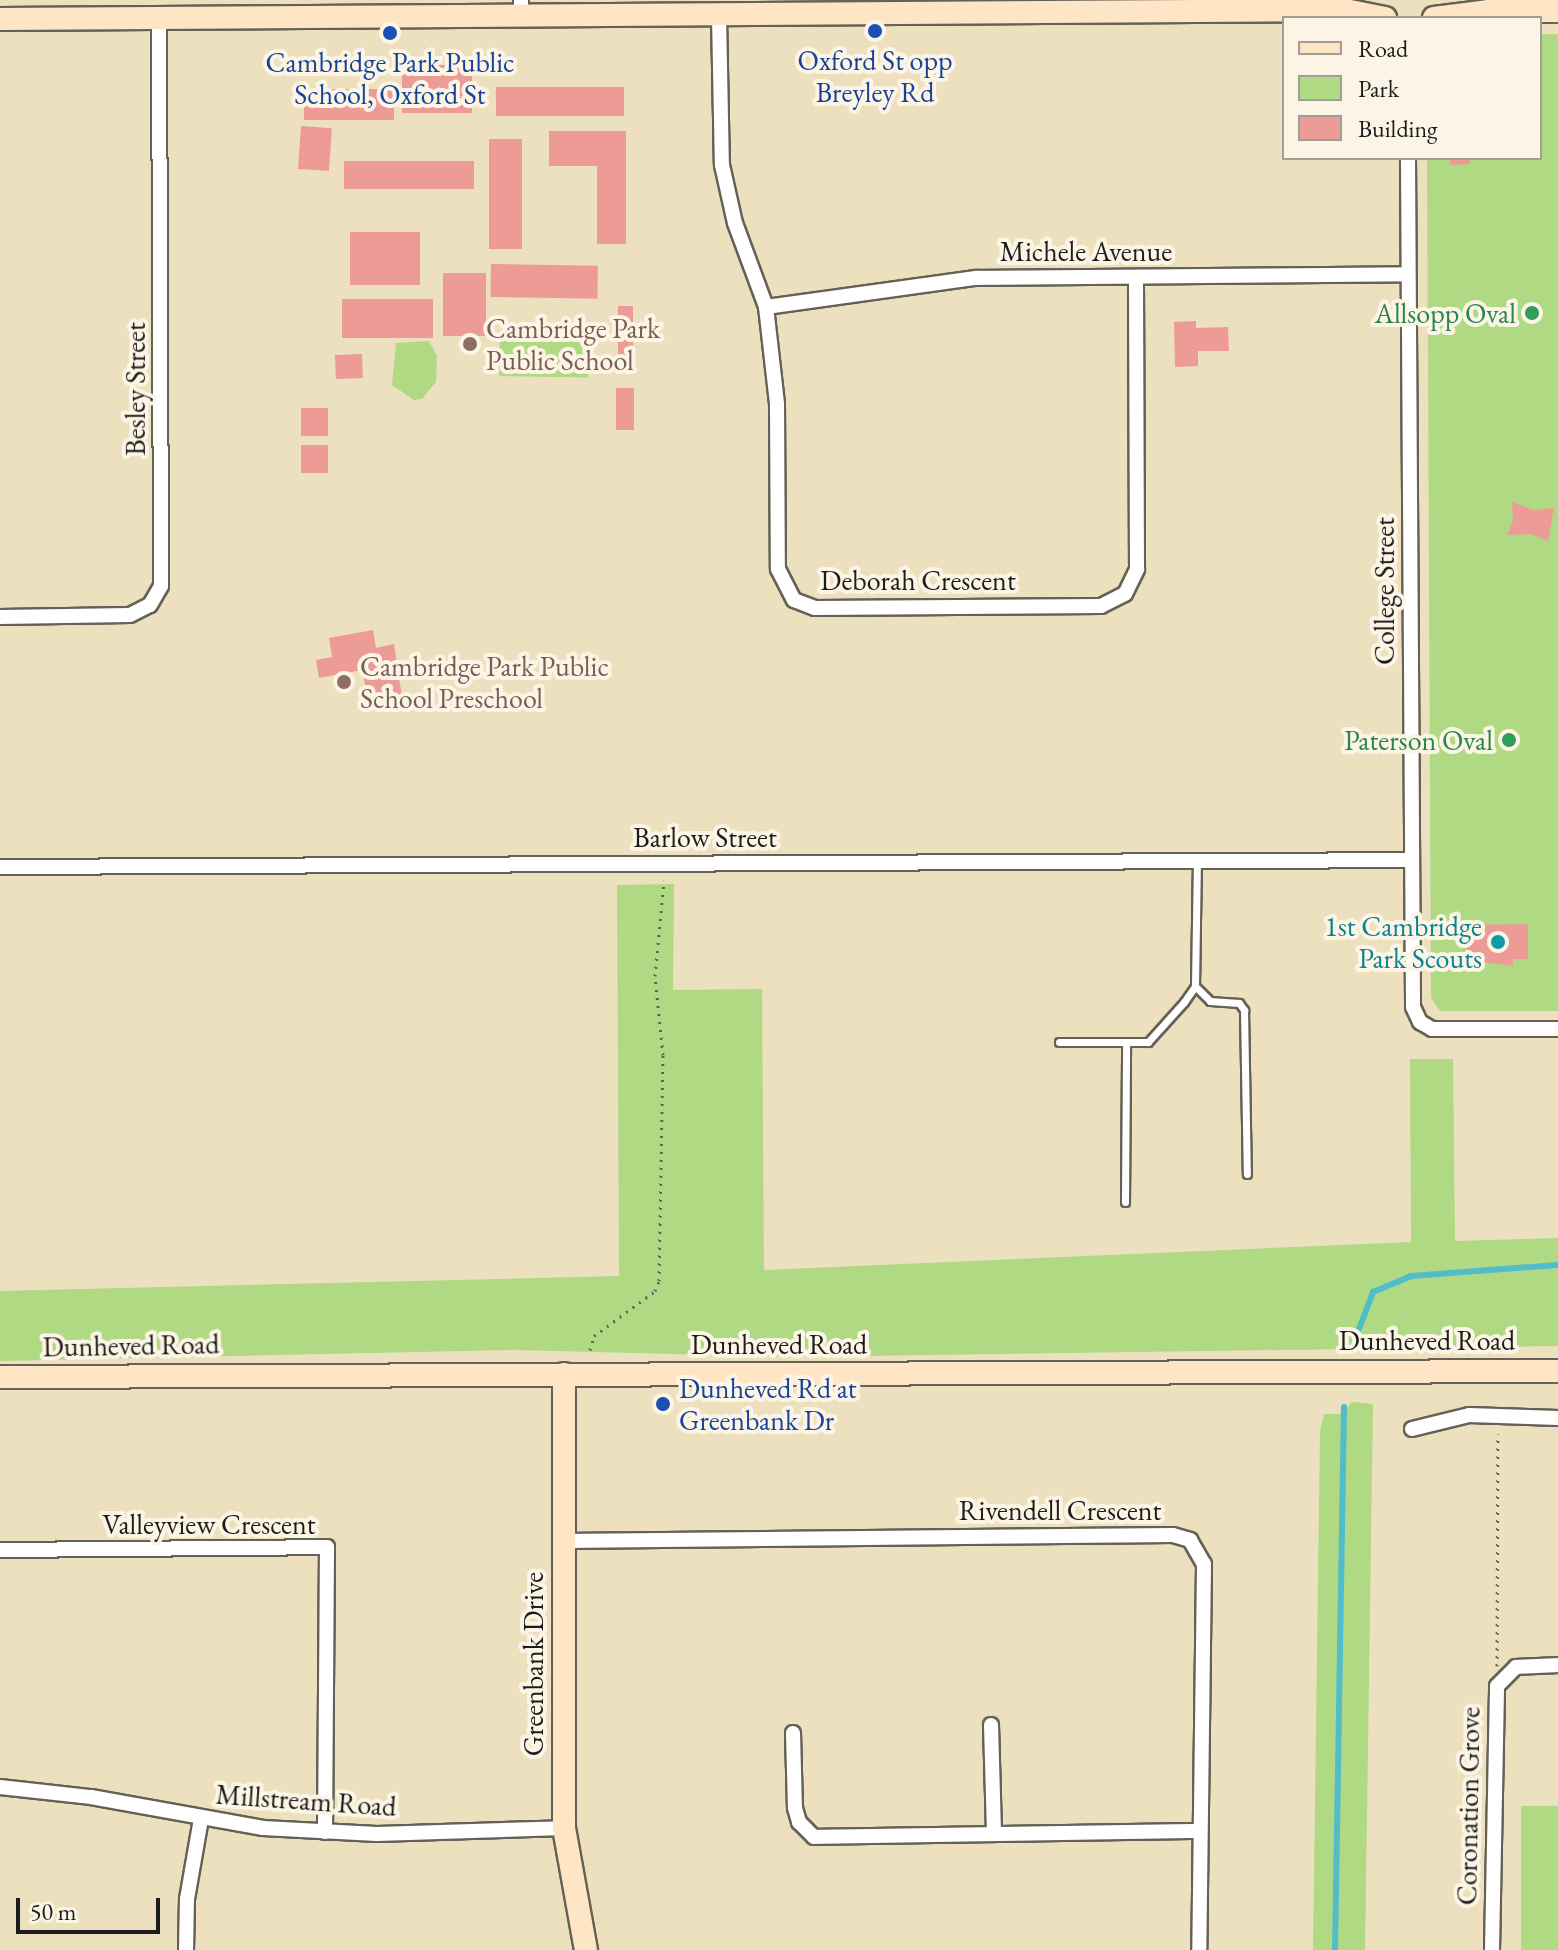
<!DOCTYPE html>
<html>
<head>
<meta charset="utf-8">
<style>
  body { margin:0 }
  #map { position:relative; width:1558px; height:1950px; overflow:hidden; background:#ece0bf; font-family:"EB Garamond",serif }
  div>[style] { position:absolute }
  .green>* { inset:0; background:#b0d984; transform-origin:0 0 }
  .stream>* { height:6px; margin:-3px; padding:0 3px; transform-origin:3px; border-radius:3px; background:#50bdc9 }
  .building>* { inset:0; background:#ec9b97; transform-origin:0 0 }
  .path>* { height:3px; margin-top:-1.5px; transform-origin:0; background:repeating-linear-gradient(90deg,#656155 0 2px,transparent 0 8px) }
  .roads { filter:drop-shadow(2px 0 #656155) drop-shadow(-2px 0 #656155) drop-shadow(0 2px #656155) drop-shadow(0 -2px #656155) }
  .lane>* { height:7px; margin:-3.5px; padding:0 3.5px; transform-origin:3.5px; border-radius:3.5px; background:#fff }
  .street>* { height:14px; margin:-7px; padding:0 7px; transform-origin:7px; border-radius:7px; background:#fff }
  .secondary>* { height:22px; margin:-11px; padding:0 11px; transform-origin:11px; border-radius:11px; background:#fde5c5 }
  .dots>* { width:22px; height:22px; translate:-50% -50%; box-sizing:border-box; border:4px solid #fcf5e5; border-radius:50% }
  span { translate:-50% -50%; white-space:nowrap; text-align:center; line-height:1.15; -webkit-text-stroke:8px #fcf5e5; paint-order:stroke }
  .transit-label { font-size:28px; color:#164399 }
  .left { translate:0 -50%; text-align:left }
  .street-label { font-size:28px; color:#1c1c1c }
  .leisure-label { font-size:28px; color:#27864d }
  .right { translate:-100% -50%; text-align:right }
  .education-label { font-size:28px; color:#785e54 }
  .culture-label { font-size:28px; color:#0d838f }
  .legend { position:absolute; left:1282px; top:16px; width:260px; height:144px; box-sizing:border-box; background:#fcf5e5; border:2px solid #a29e95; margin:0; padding:10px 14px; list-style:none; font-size:24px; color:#1c1c1c }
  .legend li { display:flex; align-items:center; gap:16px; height:40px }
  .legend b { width:40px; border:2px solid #a29e95 }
  .scale { position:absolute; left:16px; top:1898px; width:144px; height:36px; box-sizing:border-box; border:4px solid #1c1c1c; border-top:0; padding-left:10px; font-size:24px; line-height:28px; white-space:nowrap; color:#1c1c1c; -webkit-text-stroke:6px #fcf5e5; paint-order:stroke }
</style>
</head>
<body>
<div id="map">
  <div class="green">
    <div style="clip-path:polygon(1540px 34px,1558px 34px,1558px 1011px,1440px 1011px,1431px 998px,1427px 158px,1540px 158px)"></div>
    <div style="left:500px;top:333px;width:89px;height:43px;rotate:1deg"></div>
    <div style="clip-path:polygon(429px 341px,437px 356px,436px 382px,422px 399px,414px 400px,392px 385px,396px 343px)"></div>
    <div style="clip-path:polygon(674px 884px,673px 990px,762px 989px,764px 1270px,1411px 1242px,1410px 1059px,1453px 1059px,1455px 1241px,1558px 1238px,1558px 1346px,792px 1357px,515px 1350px,0 1361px,0 1291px,619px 1276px,617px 885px)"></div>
    <div style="clip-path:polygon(1352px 1402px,1373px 1404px,1365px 1950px,1313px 1950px,1320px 1432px,1324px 1414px,1341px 1414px)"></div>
    <div style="left:1521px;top:1806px;width:37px;height:144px"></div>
  </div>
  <div class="stream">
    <div style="left:1359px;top:1329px;width:40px;rotate:-69deg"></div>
    <div style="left:1373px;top:1292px;width:41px;rotate:-22.8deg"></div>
    <div style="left:1411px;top:1276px;width:147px;rotate:-4.3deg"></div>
    <div style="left:1335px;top:1950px;width:543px;rotate:-89.05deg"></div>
  </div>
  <div class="building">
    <div style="clip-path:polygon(445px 60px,472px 65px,472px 113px,402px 113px,402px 65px,445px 65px)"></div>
    <div style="left:496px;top:87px;width:128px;height:29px"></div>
    <div style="left:304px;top:89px;width:90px;height:31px"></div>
    <div style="left:301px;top:126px;width:31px;height:43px;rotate:4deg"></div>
    <div style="clip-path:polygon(549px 131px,626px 131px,626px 244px,597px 244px,597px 166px,549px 166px)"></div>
    <div style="left:489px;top:139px;width:33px;height:110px"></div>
    <div style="clip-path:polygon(1450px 158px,1470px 158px,1470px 164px,1450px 165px)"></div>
    <div style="left:344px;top:161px;width:130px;height:28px"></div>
    <div style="left:420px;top:232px;width:53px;height:70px;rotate:90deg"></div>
    <div style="left:491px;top:264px;width:107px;height:33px;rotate:1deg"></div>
    <div style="left:443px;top:273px;width:43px;height:63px"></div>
    <div style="left:433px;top:299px;width:39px;height:91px;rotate:90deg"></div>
    <div style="left:618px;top:306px;width:15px;height:57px"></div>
    <div style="clip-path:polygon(1196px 321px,1196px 328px,1228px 327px,1229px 351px,1198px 351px,1198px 366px,1175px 367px,1174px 322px)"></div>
    <div style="left:362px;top:354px;width:24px;height:27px;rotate:88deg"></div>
    <div style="left:616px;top:388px;width:18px;height:42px"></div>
    <div style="left:301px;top:408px;width:27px;height:28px"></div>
    <div style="left:301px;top:445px;width:27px;height:28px"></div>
    <div style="clip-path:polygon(1512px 502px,1533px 510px,1554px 508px,1548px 541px,1531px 534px,1507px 535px,1513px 521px)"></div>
    <div style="clip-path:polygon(373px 630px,376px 648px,394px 644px,402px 697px,369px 703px,362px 670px,319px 678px,316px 660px,332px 657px,329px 638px)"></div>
    <div style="clip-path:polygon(1528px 924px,1528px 959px,1513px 959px,1513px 966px,1467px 960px,1467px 925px)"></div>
  </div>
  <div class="path">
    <div style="left:590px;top:1350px;width:15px;rotate:-74deg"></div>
    <div style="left:594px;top:1336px;width:76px;rotate:-36.4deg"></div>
    <div style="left:655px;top:1291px;width:11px;rotate:-68deg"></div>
    <div style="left:659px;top:1281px;width:226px;rotate:-89deg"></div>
    <div style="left:663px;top:1055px;width:79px;rotate:-95.8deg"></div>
    <div style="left:655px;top:976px;width:96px;rotate:-84.6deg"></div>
    <div style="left:1497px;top:1666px;width:232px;rotate:-89.8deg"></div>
  </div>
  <div class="roads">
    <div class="lane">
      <div style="left:1195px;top:986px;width:21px;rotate:45deg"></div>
      <div style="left:1210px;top:1001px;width:29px;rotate:4deg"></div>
      <div style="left:1239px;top:1003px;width:9px;rotate:54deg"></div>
      <div style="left:1244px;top:1010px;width:164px;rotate:89deg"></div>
      <div style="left:1059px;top:1042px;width:89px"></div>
      <div style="left:1148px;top:1042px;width:54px;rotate:-48deg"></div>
      <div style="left:1184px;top:1002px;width:19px;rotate:-55deg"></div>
      <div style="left:1195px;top:986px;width:125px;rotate:-89.1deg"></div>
      <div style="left:1125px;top:1202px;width:160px;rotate:-89.6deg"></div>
    </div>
    <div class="street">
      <div style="left:521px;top:0;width:16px;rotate:90deg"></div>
      <div style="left:719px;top:15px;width:150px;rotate:88.9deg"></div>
      <div style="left:722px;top:165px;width:59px;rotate:77.4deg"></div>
      <div style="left:735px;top:223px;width:90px;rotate:69.7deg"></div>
      <div style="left:766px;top:307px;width:98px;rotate:83.5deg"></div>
      <div style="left:777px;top:404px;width:165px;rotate:89.7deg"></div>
      <div style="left:778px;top:569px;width:35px;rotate:63deg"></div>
      <div style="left:794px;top:600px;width:22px;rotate:21deg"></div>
      <div style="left:815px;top:608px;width:286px;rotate:-0.4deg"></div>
      <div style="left:1101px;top:606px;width:27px;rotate:-27deg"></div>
      <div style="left:1125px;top:594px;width:28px;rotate:-64deg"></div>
      <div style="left:1137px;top:569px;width:292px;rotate:-90.2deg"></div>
      <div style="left:1408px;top:158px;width:849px;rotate:89.66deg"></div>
      <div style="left:1413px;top:1007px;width:17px;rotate:65deg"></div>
      <div style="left:1420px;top:1022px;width:14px;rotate:30deg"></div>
      <div style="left:1432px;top:1029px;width:126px"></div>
      <div style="left:766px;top:307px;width:212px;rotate:-7.9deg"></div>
      <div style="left:976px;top:278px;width:432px;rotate:-0.5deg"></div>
      <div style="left:0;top:617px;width:130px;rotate:-0.9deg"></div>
      <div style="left:130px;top:615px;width:22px;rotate:-27deg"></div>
      <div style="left:150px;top:605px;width:22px;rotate:-60deg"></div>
      <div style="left:161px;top:586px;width:569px;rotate:-90.2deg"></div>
      <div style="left:0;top:867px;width:1411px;rotate:-0.28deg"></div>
      <div style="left:1412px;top:1429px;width:59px;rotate:-13.8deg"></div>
      <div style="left:1469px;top:1415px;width:89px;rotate:1.9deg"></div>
      <div style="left:562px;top:1541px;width:611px;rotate:-0.56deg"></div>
      <div style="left:1173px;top:1535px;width:18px;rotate:16deg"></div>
      <div style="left:1190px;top:1540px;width:28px;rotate:60deg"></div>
      <div style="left:1204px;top:1564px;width:386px;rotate:90.7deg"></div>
      <div style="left:0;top:1550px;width:327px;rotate:-0.5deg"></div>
      <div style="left:327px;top:1547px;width:285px;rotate:90.4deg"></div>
      <div style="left:991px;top:1725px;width:109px;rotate:88.4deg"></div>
      <div style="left:793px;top:1733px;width:75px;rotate:88.5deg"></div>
      <div style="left:795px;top:1808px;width:15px;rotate:74deg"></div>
      <div style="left:799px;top:1822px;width:21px;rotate:45deg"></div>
      <div style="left:814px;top:1837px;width:386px;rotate:-0.9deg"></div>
      <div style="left:0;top:1787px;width:92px;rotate:6.3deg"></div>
      <div style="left:91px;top:1797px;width:175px;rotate:10.2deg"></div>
      <div style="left:263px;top:1828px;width:114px;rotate:3deg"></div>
      <div style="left:377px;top:1834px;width:187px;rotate:-1.8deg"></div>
      <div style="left:186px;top:1950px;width:51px;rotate:-88.9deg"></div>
      <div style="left:187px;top:1899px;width:81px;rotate:-80.1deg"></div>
      <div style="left:1492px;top:1950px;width:264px;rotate:-88.9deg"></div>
      <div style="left:1497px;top:1686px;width:27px;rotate:-45deg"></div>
      <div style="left:1516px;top:1667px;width:42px;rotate:-2.7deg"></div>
    </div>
    <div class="secondary">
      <div style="left:1434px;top:18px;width:54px;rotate:-7.4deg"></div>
      <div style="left:1488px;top:11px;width:70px"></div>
      <div style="left:0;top:19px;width:1345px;rotate:-0.38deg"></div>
      <div style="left:1345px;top:10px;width:41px;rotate:11.3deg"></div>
      <div style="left:564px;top:1374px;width:454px;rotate:90deg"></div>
      <div style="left:564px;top:1828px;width:124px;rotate:79.8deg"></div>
      <div style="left:0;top:1377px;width:1558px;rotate:-0.22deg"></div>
    </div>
  </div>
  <div class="dots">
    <div style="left:875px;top:31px;background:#1a4fb4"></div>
    <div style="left:390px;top:33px;background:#1a4fb4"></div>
    <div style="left:1532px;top:313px;background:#2e9e5b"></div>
    <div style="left:470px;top:344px;background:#8d6e63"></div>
    <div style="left:344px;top:682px;background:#8d6e63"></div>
    <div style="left:1509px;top:740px;background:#2e9e5b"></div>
    <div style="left:1498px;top:942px;background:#0f9aa8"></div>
    <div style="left:663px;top:1404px;background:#1a4fb4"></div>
  </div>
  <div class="transit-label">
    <span style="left:875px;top:76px">Oxford St opp<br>Breyley Rd</span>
    <span style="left:390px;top:78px">Cambridge Park Public<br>School, Oxford St</span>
    <span class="left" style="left:679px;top:1404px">Dunheved Rd at<br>Greenbank Dr</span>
  </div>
  <div class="street-label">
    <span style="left:1086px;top:251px">Michele Avenue</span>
    <span style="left:135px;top:389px;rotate:-90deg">Besley Street</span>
    <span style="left:918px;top:580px">Deborah Crescent</span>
    <span style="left:1384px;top:591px;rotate:-90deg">College Street</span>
    <span style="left:705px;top:837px">Barlow Street</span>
    <span style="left:1427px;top:1340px">Dunheved Road</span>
    <span style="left:779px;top:1344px">Dunheved Road</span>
    <span style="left:131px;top:1345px;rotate:-1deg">Dunheved Road</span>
    <span style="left:1060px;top:1510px">Rivendell Crescent</span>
    <span style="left:209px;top:1524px">Valleyview Crescent</span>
    <span style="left:533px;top:1664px;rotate:-90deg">Greenbank Drive</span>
    <span style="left:306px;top:1800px;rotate:4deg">Millstream Road</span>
    <span style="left:1468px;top:1806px;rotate:-89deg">Coronation Grove</span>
  </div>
  <div class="leisure-label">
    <span class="right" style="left:1516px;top:313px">Allsopp Oval</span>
    <span class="right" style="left:1493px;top:740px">Paterson Oval</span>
  </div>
  <div class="education-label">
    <span class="left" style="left:486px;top:344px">Cambridge Park<br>Public School</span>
    <span class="left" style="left:360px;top:682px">Cambridge Park Public<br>School Preschool</span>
  </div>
  <div class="culture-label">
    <span class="right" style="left:1482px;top:942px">1st Cambridge<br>Park Scouts</span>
  </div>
  <ul class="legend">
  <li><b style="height:10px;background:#fde5c5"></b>Road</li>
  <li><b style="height:22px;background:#b0d984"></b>Park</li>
  <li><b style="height:22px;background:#ec9b97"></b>Building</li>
  </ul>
  <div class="scale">50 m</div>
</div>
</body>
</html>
